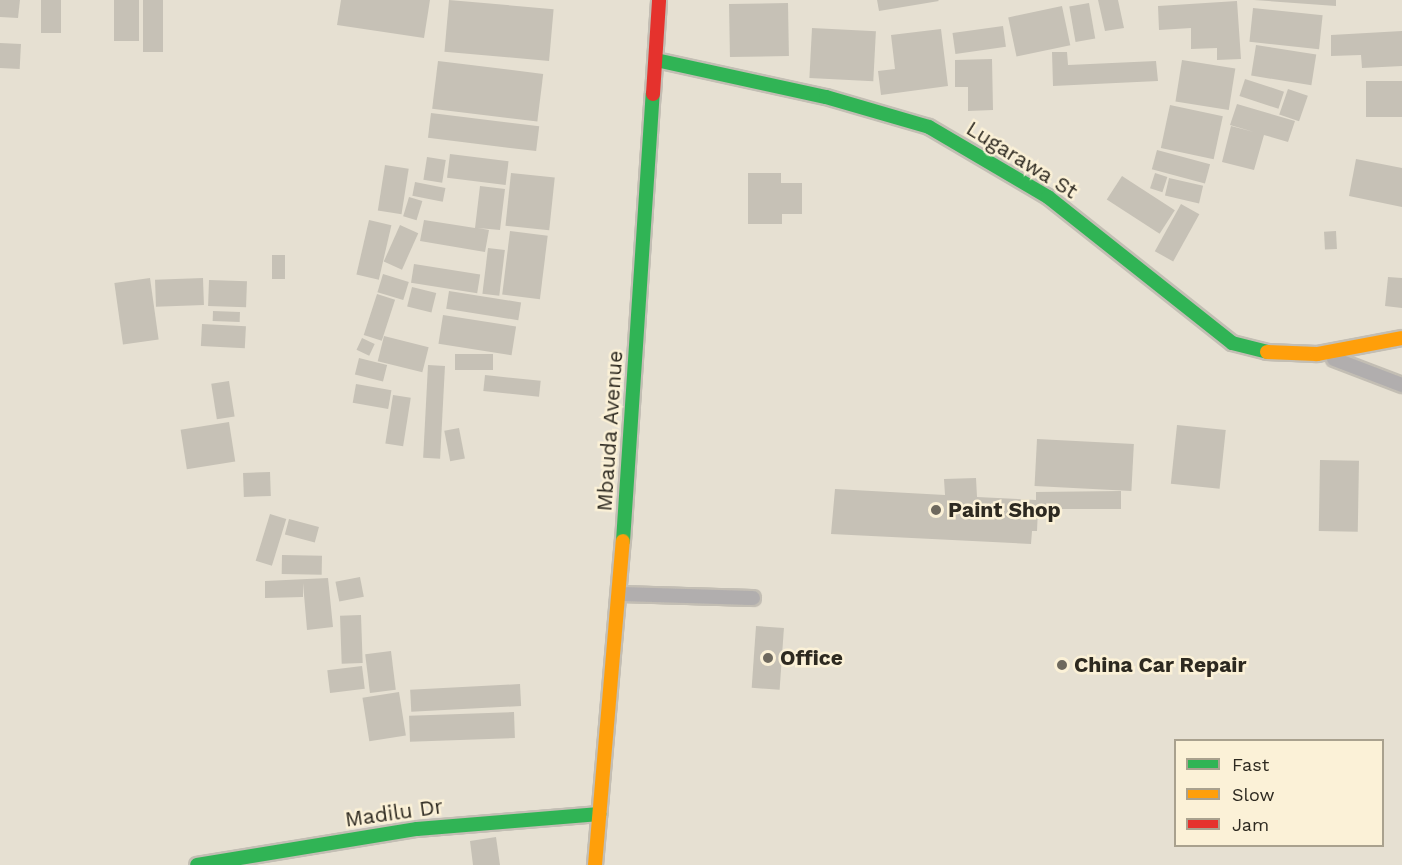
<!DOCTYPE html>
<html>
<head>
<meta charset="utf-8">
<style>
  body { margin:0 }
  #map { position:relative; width:1402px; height:865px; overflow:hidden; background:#e6e0d2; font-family:"Work Sans",sans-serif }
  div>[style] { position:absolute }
  .building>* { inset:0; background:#c6c1b6; transform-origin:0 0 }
  .roads { filter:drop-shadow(2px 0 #c3beb4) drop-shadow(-2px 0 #c3beb4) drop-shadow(0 2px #c3beb4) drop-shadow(0 -2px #c3beb4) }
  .lane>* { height:14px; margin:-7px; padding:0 7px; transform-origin:7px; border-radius:7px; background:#b1aeae }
  .fast>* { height:14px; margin:-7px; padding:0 7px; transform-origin:7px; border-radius:7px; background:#30b455 }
  .slow>* { height:14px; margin:-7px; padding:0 7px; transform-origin:7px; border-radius:7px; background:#ff9f0a }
  .jam>* { height:14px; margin:-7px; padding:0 7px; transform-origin:7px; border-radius:7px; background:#e5322d }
  .dots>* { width:16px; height:16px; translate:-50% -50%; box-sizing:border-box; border:3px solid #fbf1d7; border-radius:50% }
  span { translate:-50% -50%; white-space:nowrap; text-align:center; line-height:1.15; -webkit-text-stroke:5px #fbf1d7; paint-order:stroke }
  .street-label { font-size:21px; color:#2d2920 }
  .poi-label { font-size:21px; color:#2d2920; font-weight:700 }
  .left { translate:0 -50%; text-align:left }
  .legend { position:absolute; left:1174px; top:739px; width:210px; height:108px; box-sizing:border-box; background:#fbf1d7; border:2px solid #a9a18e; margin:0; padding:8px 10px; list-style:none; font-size:18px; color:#2d2920 }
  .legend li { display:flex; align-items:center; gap:12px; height:30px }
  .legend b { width:30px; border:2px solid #a9a18e }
</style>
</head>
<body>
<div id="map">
  <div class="building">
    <div style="clip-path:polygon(0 0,20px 0,18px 18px,0 17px)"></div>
    <div style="left:41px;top:0;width:20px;height:33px"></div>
    <div style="left:114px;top:0;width:25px;height:41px"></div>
    <div style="left:143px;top:0;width:20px;height:52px"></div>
    <div style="clip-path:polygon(341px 0,430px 0,424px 38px,337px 25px)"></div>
    <div style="left:449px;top:0;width:105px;height:52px;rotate:5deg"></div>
    <div style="clip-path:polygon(877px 0,938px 0,939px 1px,879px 11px)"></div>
    <div style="clip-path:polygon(1098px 0,1118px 0,1124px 28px,1105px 31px)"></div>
    <div style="clip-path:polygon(1254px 0,1336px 0,1336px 6px)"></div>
    <div style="clip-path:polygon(1237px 1px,1241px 59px,1217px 60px,1217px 48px,1191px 49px,1191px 28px,1159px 30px,1158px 6px)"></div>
    <div style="left:788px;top:3px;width:53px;height:59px;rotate:89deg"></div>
    <div style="left:1089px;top:3px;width:36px;height:20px;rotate:80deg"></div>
    <div style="left:1062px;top:6px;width:40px;height:55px;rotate:78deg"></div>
    <div style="left:1253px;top:8px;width:70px;height:34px;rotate:6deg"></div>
    <div style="left:1003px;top:26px;width:21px;height:51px;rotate:82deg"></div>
    <div style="left:812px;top:28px;width:64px;height:50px;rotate:3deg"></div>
    <div style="clip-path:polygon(941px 29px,948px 86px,881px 95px,878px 71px,895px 69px,891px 35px)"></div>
    <div style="clip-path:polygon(1402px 31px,1402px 66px,1362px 68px,1361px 55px,1331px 56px,1331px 35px)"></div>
    <div style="left:0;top:43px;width:21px;height:25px;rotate:3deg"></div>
    <div style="left:1256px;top:45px;width:61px;height:31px;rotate:9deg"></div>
    <div style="clip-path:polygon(1052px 52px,1067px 52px,1068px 65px,1156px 61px,1158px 81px,1053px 86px)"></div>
    <div style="clip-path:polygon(992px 59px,993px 110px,968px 111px,968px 87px,955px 87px,955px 60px)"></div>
    <div style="left:1182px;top:60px;width:54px;height:42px;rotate:9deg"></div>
    <div style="left:438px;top:61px;width:106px;height:48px;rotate:7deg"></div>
    <div style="left:1245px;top:79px;width:41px;height:18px;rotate:18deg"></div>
    <div style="left:1366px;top:81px;width:36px;height:36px"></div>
    <div style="left:1288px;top:89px;width:21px;height:27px;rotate:19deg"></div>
    <div style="clip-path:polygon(1237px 104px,1295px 121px,1288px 142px,1264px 135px,1254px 170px,1222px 162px,1231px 126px,1254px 132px,1230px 125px)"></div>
    <div style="left:1170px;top:105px;width:54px;height:44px;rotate:12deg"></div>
    <div style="left:431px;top:113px;width:109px;height:25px;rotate:7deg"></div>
    <div style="left:1157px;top:150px;width:55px;height:20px;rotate:15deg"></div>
    <div style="left:450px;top:154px;width:59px;height:24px;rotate:7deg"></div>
    <div style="left:427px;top:157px;width:19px;height:23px;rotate:9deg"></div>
    <div style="clip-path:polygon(1356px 159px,1402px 168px,1402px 207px,1349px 196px)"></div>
    <div style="left:385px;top:165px;width:24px;height:46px;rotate:9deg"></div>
    <div style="left:511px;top:173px;width:44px;height:53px;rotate:6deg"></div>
    <div style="clip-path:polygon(748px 173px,781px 173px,781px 183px,802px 183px,802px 214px,782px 214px,782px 224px,748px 224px)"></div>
    <div style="left:1155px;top:173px;width:13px;height:16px;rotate:18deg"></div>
    <div style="left:1122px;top:176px;width:63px;height:28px;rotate:33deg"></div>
    <div style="left:1169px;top:178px;width:35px;height:18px;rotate:13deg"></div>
    <div style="left:415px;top:182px;width:31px;height:14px;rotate:11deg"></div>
    <div style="clip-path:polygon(480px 186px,505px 189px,500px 230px,478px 228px,489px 230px,485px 252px,420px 241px,424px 220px,475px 228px)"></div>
    <div style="left:409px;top:197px;width:14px;height:20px;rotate:17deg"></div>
    <div style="left:1181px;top:204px;width:21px;height:54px;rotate:29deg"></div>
    <div style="left:369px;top:220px;width:23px;height:56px;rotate:13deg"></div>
    <div style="left:400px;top:225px;width:20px;height:40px;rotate:24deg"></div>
    <div style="left:510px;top:231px;width:38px;height:64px;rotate:7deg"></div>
    <div style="left:1336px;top:231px;width:18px;height:12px;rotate:87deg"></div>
    <div style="left:488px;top:248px;width:17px;height:46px;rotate:7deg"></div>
    <div style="left:272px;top:255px;width:13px;height:24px"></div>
    <div style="left:414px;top:264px;width:67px;height:19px;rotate:9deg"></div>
    <div style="left:383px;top:274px;width:27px;height:19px;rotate:17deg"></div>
    <div style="clip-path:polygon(1388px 277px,1402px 278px,1402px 308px,1385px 306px)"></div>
    <div style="left:150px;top:278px;width:62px;height:36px;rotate:82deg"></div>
    <div style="left:203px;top:278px;width:27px;height:48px;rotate:88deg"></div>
    <div style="left:209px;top:280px;width:38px;height:26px;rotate:2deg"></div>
    <div style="left:412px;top:287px;width:25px;height:20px;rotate:14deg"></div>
    <div style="left:449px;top:291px;width:73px;height:18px;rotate:9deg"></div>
    <div style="left:377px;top:294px;width:19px;height:43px;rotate:18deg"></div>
    <div style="left:213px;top:311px;width:27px;height:10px;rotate:2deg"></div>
    <div style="left:443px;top:315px;width:74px;height:29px;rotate:9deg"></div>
    <div style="left:202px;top:324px;width:44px;height:22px;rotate:3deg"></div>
    <div style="left:384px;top:336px;width:46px;height:26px;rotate:14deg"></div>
    <div style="left:362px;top:338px;width:14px;height:13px;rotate:25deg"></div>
    <div style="left:455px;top:354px;width:38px;height:16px"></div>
    <div style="left:359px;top:358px;width:29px;height:17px;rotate:14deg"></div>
    <div style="left:428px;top:365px;width:17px;height:93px;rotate:3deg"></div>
    <div style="left:485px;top:375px;width:56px;height:16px;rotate:6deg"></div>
    <div style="left:229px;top:381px;width:36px;height:18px;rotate:81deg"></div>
    <div style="left:356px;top:384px;width:36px;height:19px;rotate:10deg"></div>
    <div style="left:393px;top:395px;width:18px;height:49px;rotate:9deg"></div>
    <div style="left:229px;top:422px;width:40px;height:49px;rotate:81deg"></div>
    <div style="left:1177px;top:425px;width:49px;height:59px;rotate:6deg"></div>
    <div style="left:459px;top:428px;width:31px;height:15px;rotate:79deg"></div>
    <div style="left:1037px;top:439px;width:97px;height:47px;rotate:3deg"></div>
    <div style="left:1320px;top:460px;width:39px;height:71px;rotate:1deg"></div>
    <div style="left:270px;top:472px;width:24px;height:27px;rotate:88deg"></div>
    <div style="clip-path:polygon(976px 478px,977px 497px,1036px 500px,1036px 492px,1121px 491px,1121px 509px,1038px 509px,1037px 531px,1032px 531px,1031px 544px,831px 534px,835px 489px,945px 495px,944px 479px)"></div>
    <div style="left:270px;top:514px;width:17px;height:49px;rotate:17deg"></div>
    <div style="left:289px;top:519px;width:31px;height:16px;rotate:15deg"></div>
    <div style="left:282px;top:555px;width:40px;height:19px;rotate:1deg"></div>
    <div style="left:360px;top:577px;width:20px;height:25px;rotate:79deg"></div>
    <div style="clip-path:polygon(328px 578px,333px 627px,307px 630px,303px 583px,303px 597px,265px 598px,265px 581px)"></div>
    <div style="left:361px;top:615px;width:48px;height:21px;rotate:88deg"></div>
    <div style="left:756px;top:626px;width:28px;height:62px;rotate:4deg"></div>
    <div style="left:391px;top:651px;width:39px;height:26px;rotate:83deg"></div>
    <div style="left:362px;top:666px;width:23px;height:35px;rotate:83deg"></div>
    <div style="left:520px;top:684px;width:22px;height:110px;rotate:87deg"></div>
    <div style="left:399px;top:692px;width:44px;height:37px;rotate:81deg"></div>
    <div style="left:514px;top:712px;width:26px;height:105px;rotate:88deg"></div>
    <div style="clip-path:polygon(496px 837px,500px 865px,473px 865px,470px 841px)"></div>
  </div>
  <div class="roads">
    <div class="lane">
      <div style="left:1334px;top:359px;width:73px;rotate:20.9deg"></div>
      <div style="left:620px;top:594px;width:133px;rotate:1.7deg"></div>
    </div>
    <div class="fast">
      <div style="left:656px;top:60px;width:174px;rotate:12.3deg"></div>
      <div style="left:826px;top:97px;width:107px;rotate:16.2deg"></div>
      <div style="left:929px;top:127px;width:138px;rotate:30.5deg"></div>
      <div style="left:1048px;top:197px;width:235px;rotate:38.4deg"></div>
      <div style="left:1232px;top:343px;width:36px;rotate:14deg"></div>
      <div style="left:623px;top:541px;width:448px;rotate:-86.2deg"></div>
      <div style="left:197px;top:865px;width:223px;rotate:-9.3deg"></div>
      <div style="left:417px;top:829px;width:183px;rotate:-4.7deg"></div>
    </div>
    <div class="slow">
      <div style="left:1267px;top:352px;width:50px;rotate:2.3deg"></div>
      <div style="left:1317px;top:354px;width:86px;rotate:-10.7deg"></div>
      <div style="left:595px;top:865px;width:325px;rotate:-85.1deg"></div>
    </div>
    <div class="jam">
      <div style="left:653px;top:94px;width:94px;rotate:-86.3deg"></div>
    </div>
  </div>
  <div class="dots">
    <div style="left:936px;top:510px;background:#6e695e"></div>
    <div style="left:768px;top:658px;background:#6e695e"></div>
    <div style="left:1062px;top:665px;background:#6e695e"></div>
  </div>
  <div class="street-label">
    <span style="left:1022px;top:160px;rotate:32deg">Lugarawa St</span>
    <span style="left:610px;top:431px;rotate:-86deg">Mbauda Avenue</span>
    <span style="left:394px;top:813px;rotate:-8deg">Madilu Dr</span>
  </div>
  <div class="poi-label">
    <span class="left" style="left:948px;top:510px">Paint Shop</span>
    <span class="left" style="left:780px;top:658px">Office</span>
    <span class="left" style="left:1074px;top:665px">China Car Repair</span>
  </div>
  <ul class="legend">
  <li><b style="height:8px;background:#30b455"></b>Fast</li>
  <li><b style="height:8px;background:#ff9f0a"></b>Slow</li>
  <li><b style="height:8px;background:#e5322d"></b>Jam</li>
  </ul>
</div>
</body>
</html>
